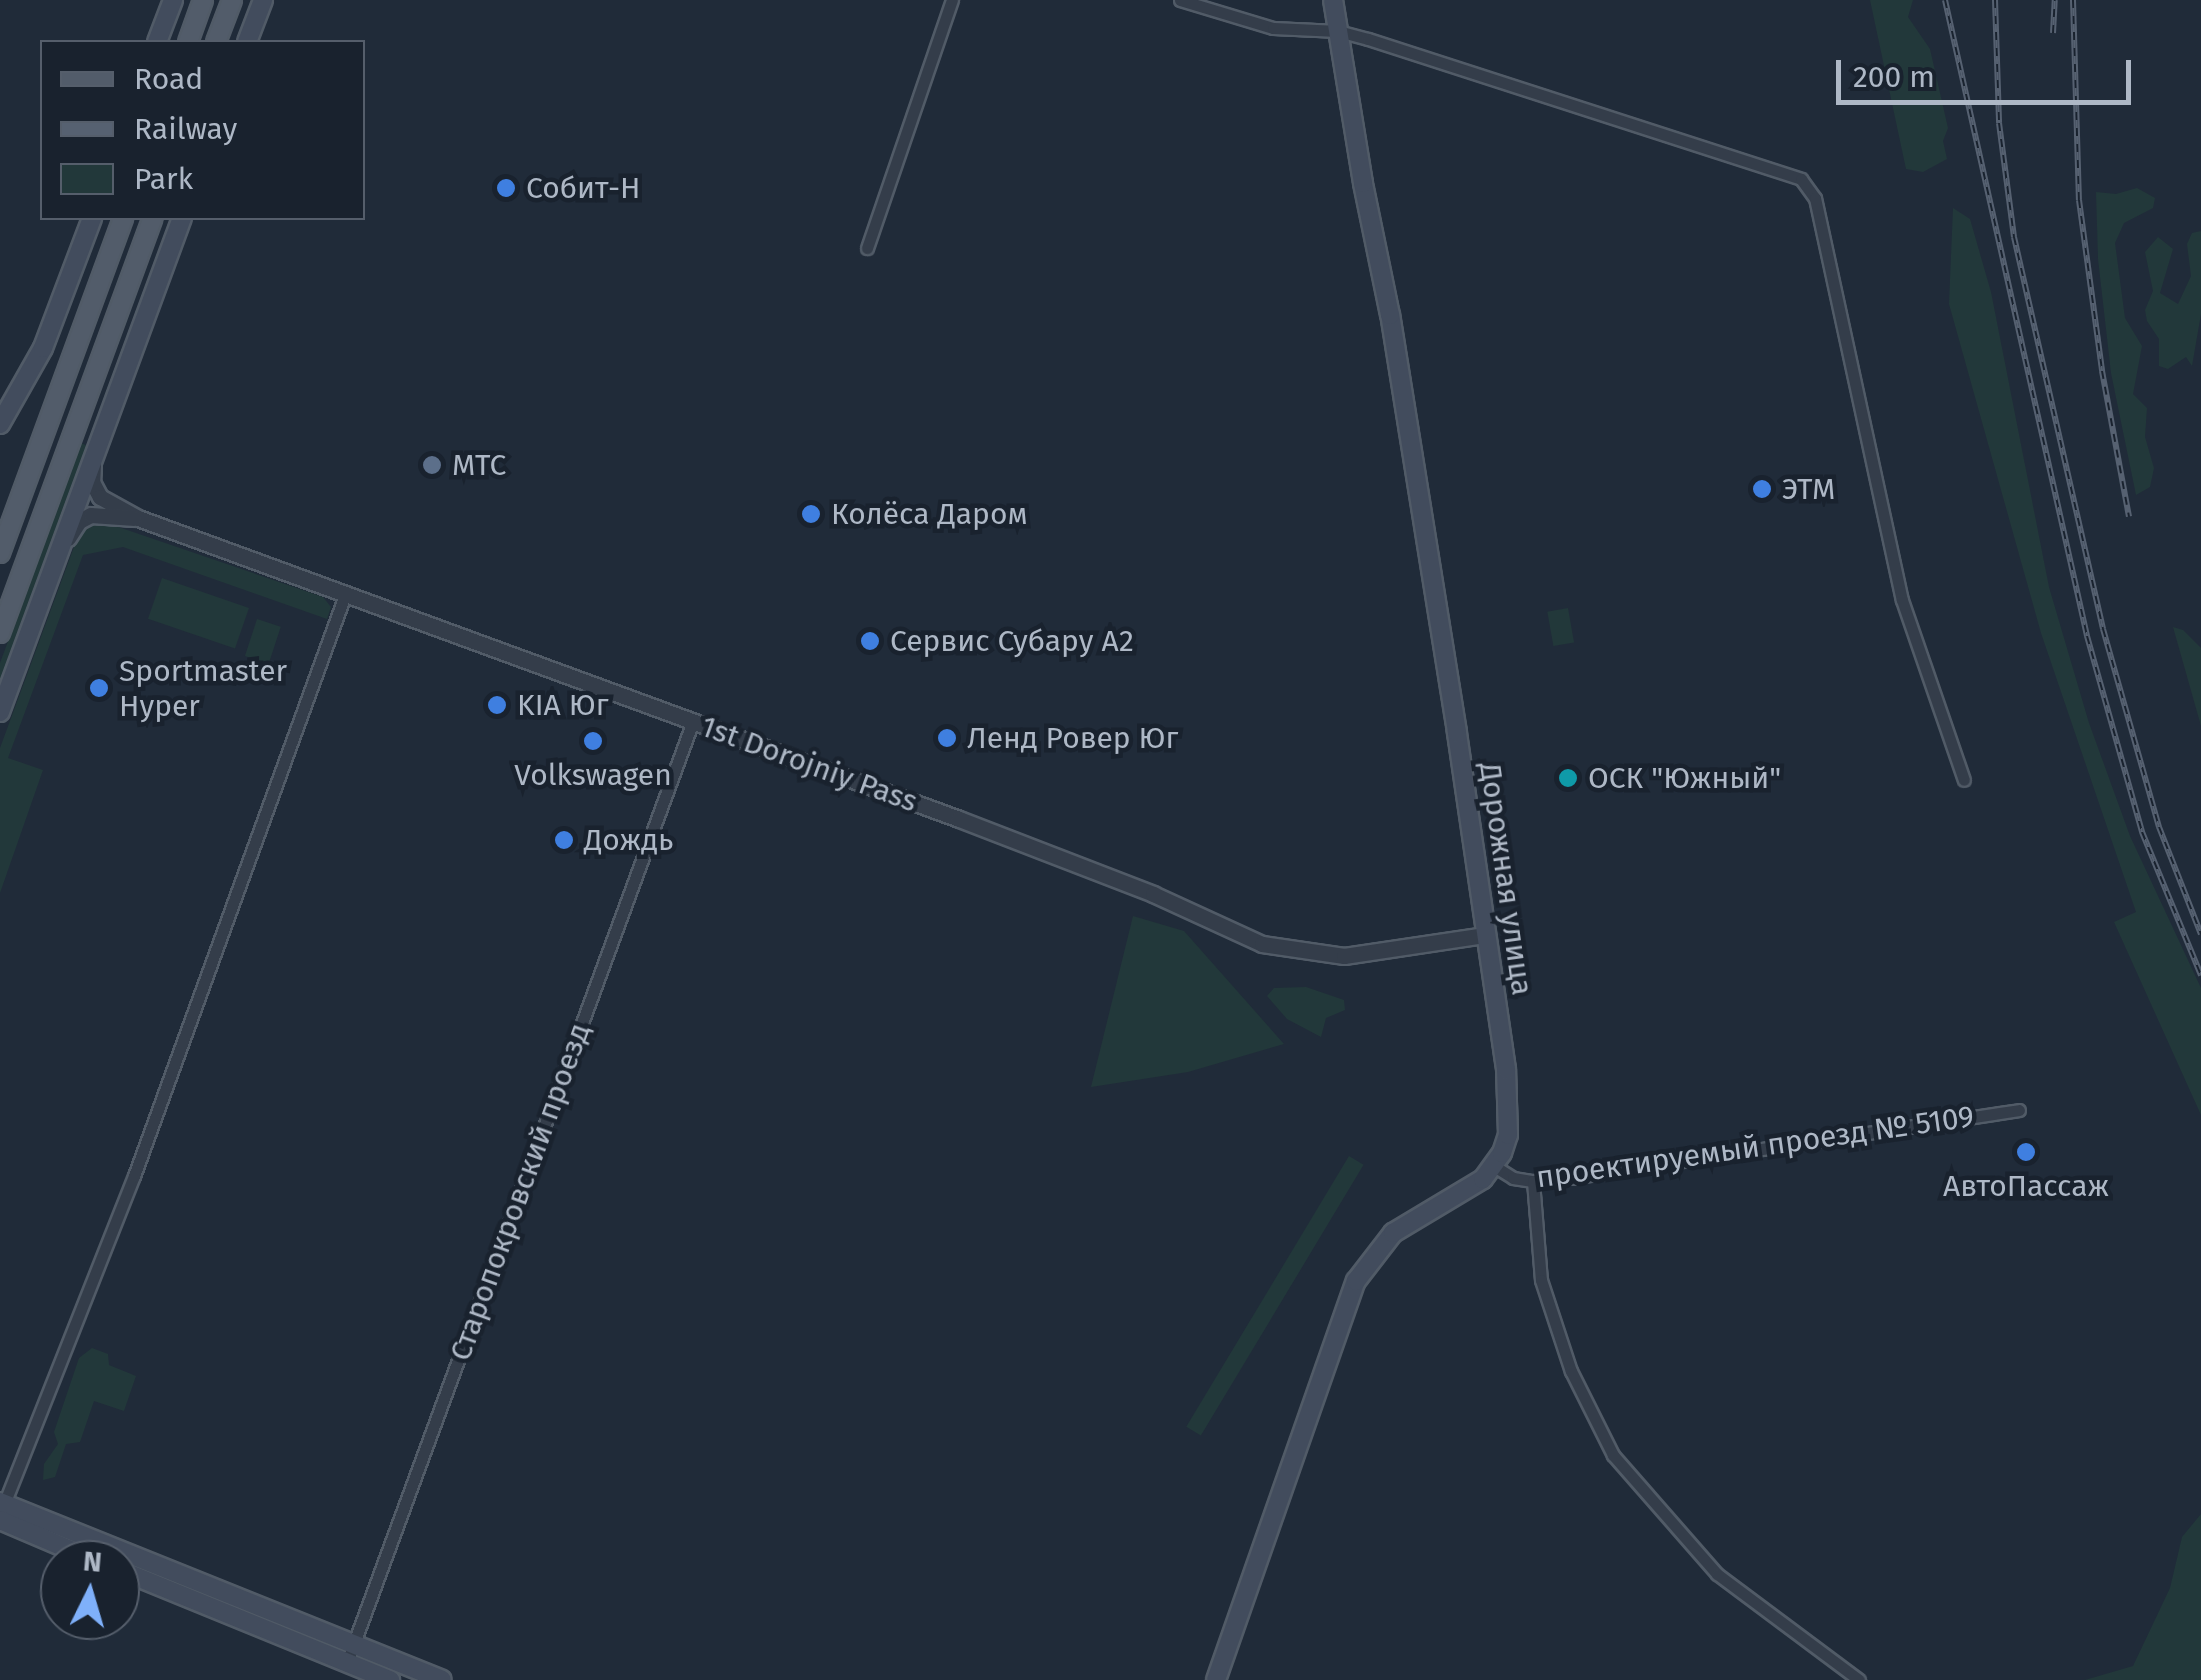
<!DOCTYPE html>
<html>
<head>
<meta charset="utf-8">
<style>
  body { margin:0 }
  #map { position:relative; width:2201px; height:1680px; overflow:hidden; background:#202b39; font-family:"Fira Sans",sans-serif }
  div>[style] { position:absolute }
  .green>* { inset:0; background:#22383a; transform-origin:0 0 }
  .roads { filter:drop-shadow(2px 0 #515b67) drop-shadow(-2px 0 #515b67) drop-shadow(0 2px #515b67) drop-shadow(0 -2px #515b67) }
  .minor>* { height:11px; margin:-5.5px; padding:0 5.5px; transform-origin:5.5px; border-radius:5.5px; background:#343d4a }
  .tertiary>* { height:15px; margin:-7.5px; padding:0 7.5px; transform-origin:7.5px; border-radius:7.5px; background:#343d4a }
  .secondary>* { height:18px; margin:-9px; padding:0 9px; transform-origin:9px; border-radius:9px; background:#424c5d }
  .primary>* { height:18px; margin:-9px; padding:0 9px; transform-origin:9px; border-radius:9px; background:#525c6a }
  .rail>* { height:6px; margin-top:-3px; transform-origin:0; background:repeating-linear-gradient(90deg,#19222e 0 8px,#566171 0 16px); box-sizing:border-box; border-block:2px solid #566171 }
  .dots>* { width:28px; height:28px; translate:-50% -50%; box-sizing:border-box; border:5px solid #19222e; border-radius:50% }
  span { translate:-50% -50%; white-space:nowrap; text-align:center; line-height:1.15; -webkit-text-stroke:9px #19222e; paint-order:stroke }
  .poi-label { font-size:30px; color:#aeb8c6 }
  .left { translate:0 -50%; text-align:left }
  .street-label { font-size:30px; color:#aeb8c6 }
  .legend { position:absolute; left:40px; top:40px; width:325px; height:180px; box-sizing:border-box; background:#19222e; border:2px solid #555e6b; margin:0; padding:12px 18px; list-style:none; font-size:30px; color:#aeb8c6 }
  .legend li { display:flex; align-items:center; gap:20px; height:50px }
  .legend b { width:50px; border:2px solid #555e6b }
  .north { position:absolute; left:40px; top:1540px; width:100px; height:100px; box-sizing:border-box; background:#19222e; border:2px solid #555e6b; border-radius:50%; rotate:5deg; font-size:28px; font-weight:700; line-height:40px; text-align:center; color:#aeb8c6 }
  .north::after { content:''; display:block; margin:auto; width:35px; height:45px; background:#7fb0fa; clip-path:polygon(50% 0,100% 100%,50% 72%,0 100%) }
  .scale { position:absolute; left:1836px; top:60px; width:295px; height:45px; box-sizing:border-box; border:5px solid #aeb8c6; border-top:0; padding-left:12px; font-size:30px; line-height:35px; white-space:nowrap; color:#aeb8c6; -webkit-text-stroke:8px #19222e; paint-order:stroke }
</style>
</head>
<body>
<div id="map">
  <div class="green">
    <div style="clip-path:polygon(1870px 0,1913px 0,1908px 17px,1930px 49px,1948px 128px,1943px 141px,1947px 159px,1923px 172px,1906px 169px)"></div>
    <div style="clip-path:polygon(2137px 188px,2155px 198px,2153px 208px,2124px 223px,2115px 243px,2125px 318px,2142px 346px,2133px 394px,2147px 408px,2145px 437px,2154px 468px,2150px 487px,2136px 495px,2111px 373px,2098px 259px,2096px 192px,2116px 194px)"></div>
    <div style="clip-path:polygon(1953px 208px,1970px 219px,1991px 292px,2049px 587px,2089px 723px,2130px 836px,2201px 988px,2201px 1115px,2114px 922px,2136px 912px,2041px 633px,1949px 304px)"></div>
    <div style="clip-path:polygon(2201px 231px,2201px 314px,2192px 366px,2186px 357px,2168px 369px,2159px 366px,2159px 339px,2147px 321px,2145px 310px,2153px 291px,2145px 252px,2158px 237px,2173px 249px,2160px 293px,2178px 304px,2191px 276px,2187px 244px,2192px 233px)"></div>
    <div style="clip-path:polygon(81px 443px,88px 446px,0 687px,0 663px)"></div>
    <div style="clip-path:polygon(98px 520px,323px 597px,331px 607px,327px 619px,123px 547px,83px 555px,8px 758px,43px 770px,0 893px,0 748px,78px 536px)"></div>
    <div style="left:162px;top:578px;width:92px;height:43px;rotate:19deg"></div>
    <div style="left:1568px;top:608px;width:35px;height:21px;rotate:80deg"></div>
    <div style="left:257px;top:619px;width:25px;height:39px;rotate:18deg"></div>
    <div style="clip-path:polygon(2173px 627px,2183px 630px,2201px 648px,2201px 726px)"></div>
    <div style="clip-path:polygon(1133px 916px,1184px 931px,1284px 1044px,1188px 1072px,1091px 1087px)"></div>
    <div style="clip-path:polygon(1306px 987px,1344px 1000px,1345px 1010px,1326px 1018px,1321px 1037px,1287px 1019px,1267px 996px,1274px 988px)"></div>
    <div style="left:1349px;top:1156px;width:17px;height:316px;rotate:31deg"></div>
    <div style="clip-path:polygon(92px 1348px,108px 1354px,109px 1365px,136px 1376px,124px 1411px,94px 1401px,80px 1442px,66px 1444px,55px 1477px,43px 1480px,44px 1464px,58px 1444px,54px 1432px,79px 1358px)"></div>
    <div style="clip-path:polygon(2201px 1514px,2201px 1680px,2085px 1680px,2133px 1666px,2170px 1588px,2182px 1537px)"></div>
  </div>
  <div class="roads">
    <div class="minor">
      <div style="left:1180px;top:0;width:97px;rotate:16.8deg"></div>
      <div style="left:1273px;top:28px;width:65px;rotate:2.6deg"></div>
      <div style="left:1338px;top:31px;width:31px;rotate:15deg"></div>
      <div style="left:1368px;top:39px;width:455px;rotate:17.9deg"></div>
      <div style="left:1801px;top:179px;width:24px;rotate:54deg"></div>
      <div style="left:1815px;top:198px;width:411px;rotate:77.8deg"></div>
      <div style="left:1902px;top:600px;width:190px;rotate:71deg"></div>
      <div style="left:867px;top:248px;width:262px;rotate:-71.1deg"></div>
      <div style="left:1494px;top:1166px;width:22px;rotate:32deg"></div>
      <div style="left:1513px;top:1178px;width:20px;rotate:9deg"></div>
      <div style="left:1533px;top:1181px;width:37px;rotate:-5deg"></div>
      <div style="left:1570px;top:1178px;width:454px;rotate:-8.6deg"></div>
      <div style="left:1533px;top:1181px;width:99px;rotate:85.4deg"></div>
      <div style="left:1541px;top:1280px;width:96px;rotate:71.8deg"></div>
      <div style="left:1571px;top:1371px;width:94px;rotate:63.4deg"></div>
      <div style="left:1613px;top:1455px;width:158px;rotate:48.8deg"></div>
      <div style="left:1717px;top:1574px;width:177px;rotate:36.7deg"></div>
      <div style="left:4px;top:1504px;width:353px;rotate:-68.4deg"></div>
      <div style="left:134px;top:1176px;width:618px;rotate:-70.04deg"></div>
      <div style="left:347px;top:1662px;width:1003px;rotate:-69.81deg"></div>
    </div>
    <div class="tertiary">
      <div style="left:93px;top:465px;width:17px;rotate:93deg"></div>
      <div style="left:92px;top:482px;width:17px;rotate:62deg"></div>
      <div style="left:100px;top:497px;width:43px;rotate:28.9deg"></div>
      <div style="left:138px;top:518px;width:874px;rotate:20.13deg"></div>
      <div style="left:959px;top:819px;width:208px;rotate:21.1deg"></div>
      <div style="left:1153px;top:894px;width:120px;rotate:24.6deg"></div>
      <div style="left:1262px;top:944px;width:83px;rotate:8.3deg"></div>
      <div style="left:1344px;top:956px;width:143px;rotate:-8.5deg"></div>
      <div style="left:68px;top:538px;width:20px;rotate:-57deg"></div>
      <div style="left:79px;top:521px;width:13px;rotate:-27deg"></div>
      <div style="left:91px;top:515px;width:43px;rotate:4deg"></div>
    </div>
    <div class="secondary">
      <div style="left:157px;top:42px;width:45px;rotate:-69.1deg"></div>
      <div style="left:247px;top:42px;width:45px;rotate:-69.1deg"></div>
      <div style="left:0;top:424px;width:87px;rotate:-60.5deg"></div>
      <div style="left:43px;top:348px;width:139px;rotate:-69.3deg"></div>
      <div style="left:0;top:712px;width:526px;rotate:-69.78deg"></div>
      <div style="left:0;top:1502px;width:476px;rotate:21.9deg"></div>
      <div style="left:0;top:1520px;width:102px;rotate:23.1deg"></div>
      <div style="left:120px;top:1570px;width:292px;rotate:22.2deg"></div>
      <div style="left:1216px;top:1680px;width:423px;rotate:-70.7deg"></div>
      <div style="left:1356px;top:1281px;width:61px;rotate:-52.4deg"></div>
      <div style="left:1393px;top:1233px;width:105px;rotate:-31deg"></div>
      <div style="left:1483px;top:1179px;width:32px;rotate:-54deg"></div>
      <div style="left:1502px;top:1153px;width:19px;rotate:-72deg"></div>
      <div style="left:1508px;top:1135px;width:66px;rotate:-91.7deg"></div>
      <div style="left:1506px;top:1069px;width:341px;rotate:-98.3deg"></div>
      <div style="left:1457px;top:732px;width:422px;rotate:-99.1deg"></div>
      <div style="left:1390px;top:315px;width:135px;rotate:-101.6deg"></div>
      <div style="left:1363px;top:183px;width:185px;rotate:-99.3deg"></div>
    </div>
    <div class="primary">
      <div style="left:188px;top:42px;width:45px;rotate:-70.3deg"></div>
      <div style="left:216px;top:42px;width:45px;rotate:-69.1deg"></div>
      <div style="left:0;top:553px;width:357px;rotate:-69.8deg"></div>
      <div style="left:0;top:633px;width:442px;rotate:-69.8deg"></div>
    </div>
  </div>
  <div class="rail">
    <div style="left:1945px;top:0;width:652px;rotate:77.41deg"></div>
    <div style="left:2087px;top:636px;width:204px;rotate:74.3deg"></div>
    <div style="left:2142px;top:832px;width:155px;rotate:67.6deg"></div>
    <div style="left:1995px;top:0;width:123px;rotate:88.1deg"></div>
    <div style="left:1999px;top:123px;width:115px;rotate:82.5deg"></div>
    <div style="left:2014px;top:237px;width:402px;rotate:77.2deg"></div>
    <div style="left:2103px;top:629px;width:206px;rotate:74.2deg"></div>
    <div style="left:2159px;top:827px;width:115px;rotate:68.6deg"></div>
    <div style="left:2073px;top:0;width:200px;rotate:88.3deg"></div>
    <div style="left:2079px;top:200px;width:173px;rotate:82.3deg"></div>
    <div style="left:2102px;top:371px;width:148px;rotate:79.5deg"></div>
    <div style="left:2053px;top:33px;width:33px;rotate:-87deg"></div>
  </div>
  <div class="dots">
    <div style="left:506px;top:188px;background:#3f7fe0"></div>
    <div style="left:432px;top:465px;background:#5c6f8a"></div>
    <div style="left:1762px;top:489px;background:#3f7fe0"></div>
    <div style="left:811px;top:514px;background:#3f7fe0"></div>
    <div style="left:870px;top:641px;background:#3f7fe0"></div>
    <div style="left:99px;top:688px;background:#3f7fe0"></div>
    <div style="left:497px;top:705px;background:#3f7fe0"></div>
    <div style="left:947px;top:738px;background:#3f7fe0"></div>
    <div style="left:593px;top:741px;background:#3f7fe0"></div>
    <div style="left:1568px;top:778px;background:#0f9aa8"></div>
    <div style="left:564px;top:840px;background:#3f7fe0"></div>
    <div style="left:2026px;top:1152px;background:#3f7fe0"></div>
  </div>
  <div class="poi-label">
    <span class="left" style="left:526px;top:188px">Собит-Н</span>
    <span class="left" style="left:452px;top:465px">МТС</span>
    <span class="left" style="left:1782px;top:489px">ЭТМ</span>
    <span class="left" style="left:831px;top:514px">Колёса Даром</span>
    <span class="left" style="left:890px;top:641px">Сервис Субару А2</span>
    <span class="left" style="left:119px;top:688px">Sportmaster<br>Hyper</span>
    <span class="left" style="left:517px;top:705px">KIA Юг</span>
    <span class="left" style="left:967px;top:738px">Ленд Ровер Юг</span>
    <span style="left:593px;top:775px">Volkswagen</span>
    <span class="left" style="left:1588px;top:778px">ОСК "Южный"</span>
    <span class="left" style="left:584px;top:840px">Дождь</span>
    <span style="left:2026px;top:1186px">АвтоПассаж</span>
  </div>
  <div class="street-label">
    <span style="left:809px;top:764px;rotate:20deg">1st Dorojniy Pass</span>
    <span style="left:1506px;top:879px;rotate:82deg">Дорожная улица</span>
    <span style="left:1755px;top:1147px;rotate:-8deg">проектируемый проезд № 5109</span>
    <span style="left:520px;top:1192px;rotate:-70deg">Старопокровский проезд</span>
  </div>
  <ul class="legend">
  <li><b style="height:12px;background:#525c6a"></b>Road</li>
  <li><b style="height:12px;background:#566171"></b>Railway</li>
  <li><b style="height:28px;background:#22383a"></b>Park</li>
  </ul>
  <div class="north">N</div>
  <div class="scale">200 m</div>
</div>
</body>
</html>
